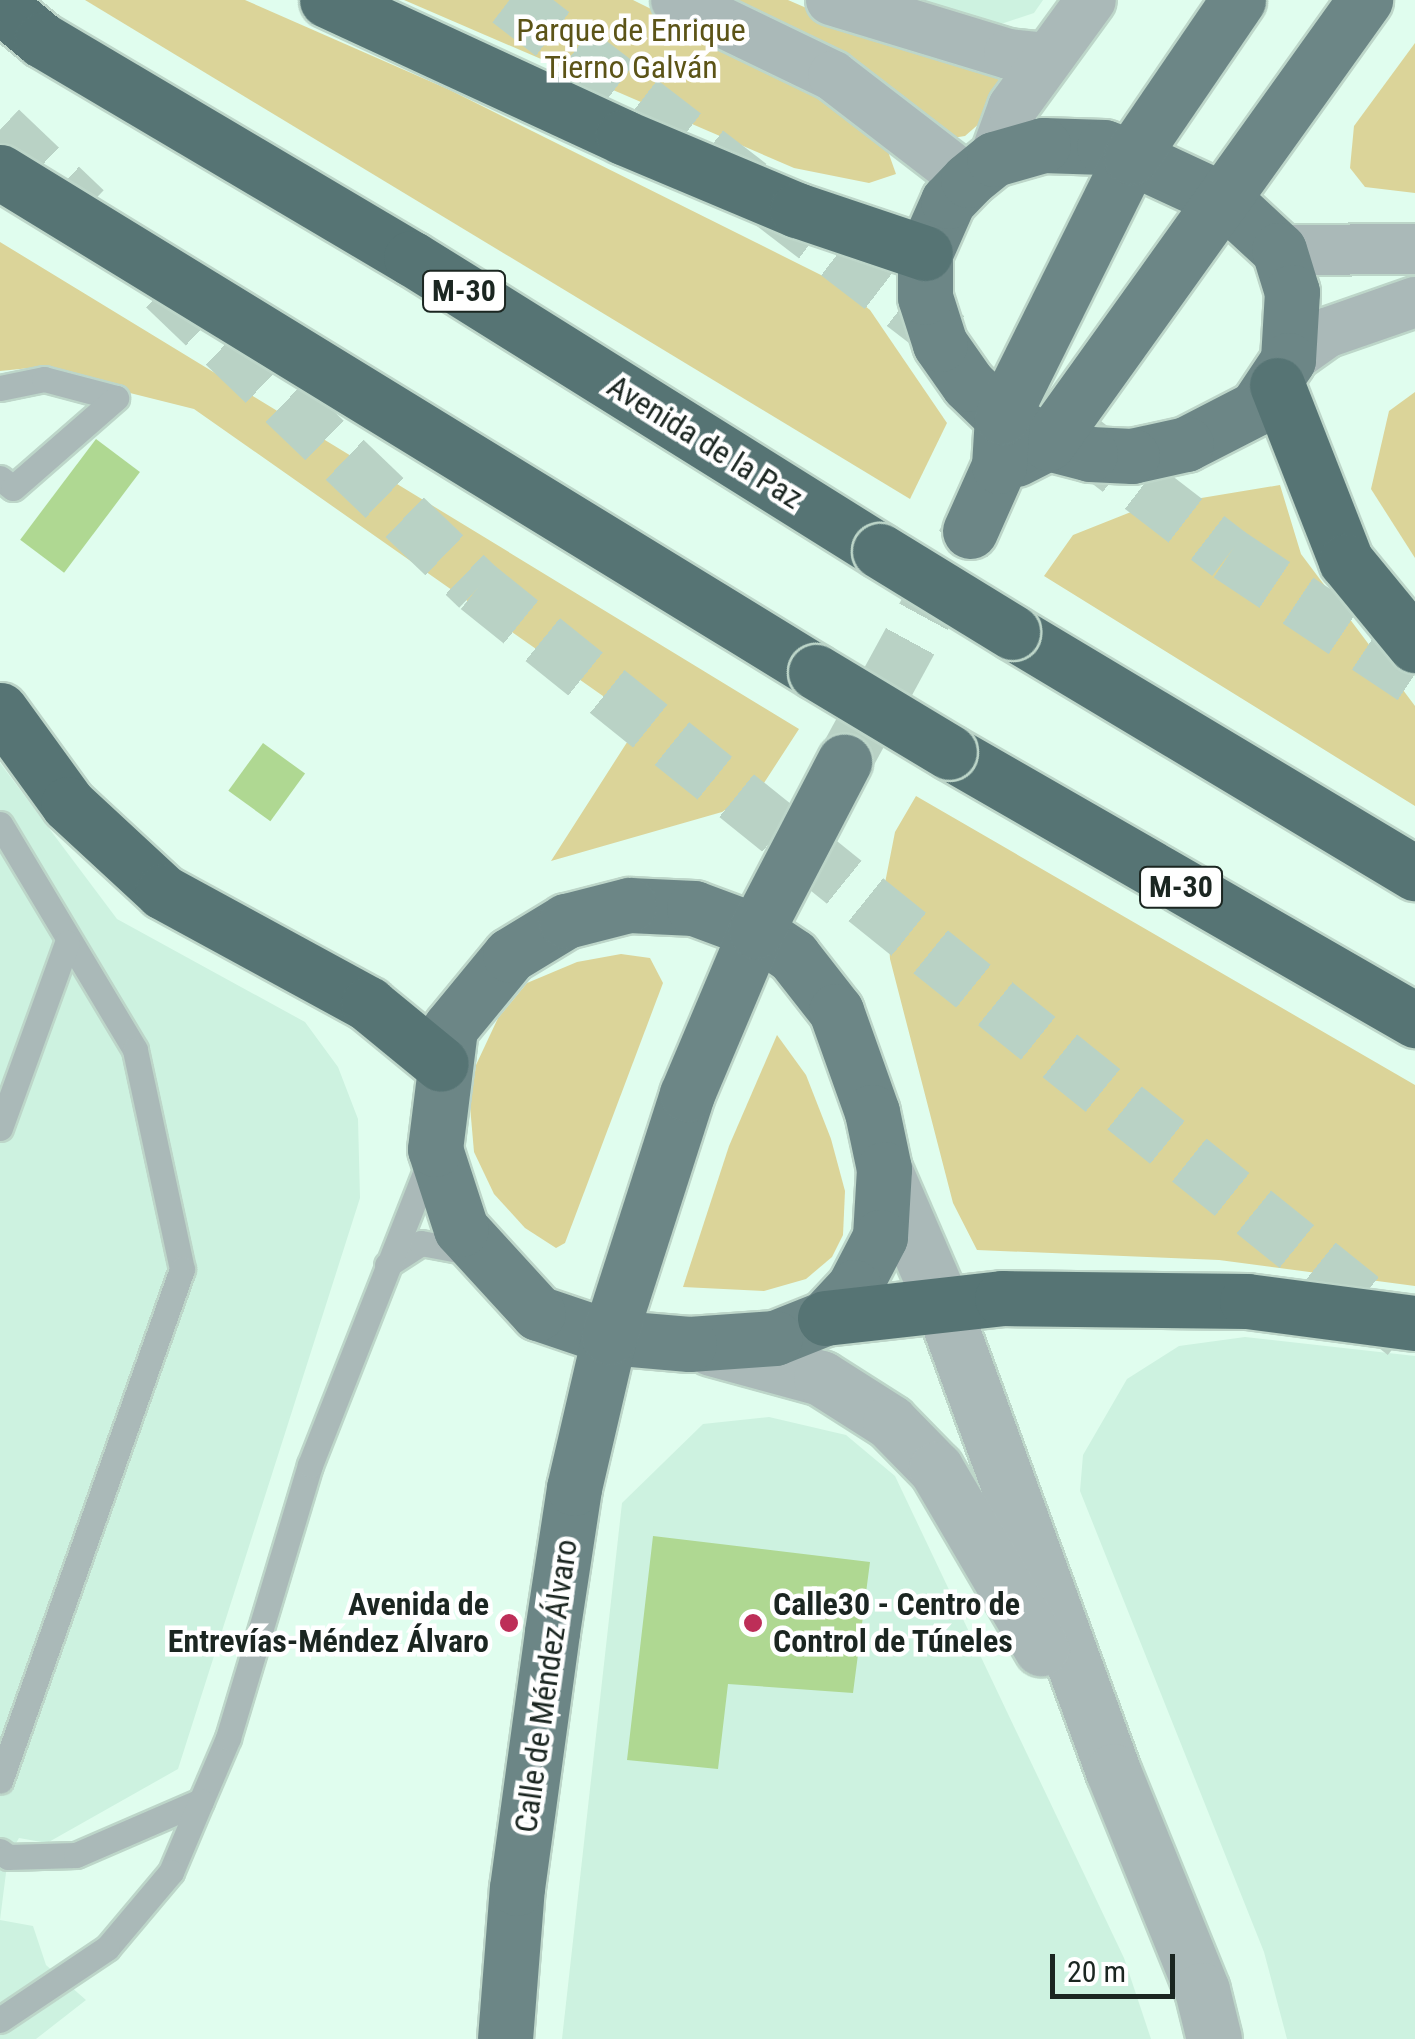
<!DOCTYPE html>
<html>
<head>
<meta charset="utf-8">
<style>
  body { margin:0 }
  #map { position:relative; width:1415px; height:2039px; overflow:hidden; background:#e0fdee; font-family:"Roboto Condensed",sans-serif }
  div>[style] { position:absolute }
  .built>* { inset:0; background:#cdf2e0 }
  .green>* { inset:0; background:#dbd499 }
  .building>* { inset:0; background:#afd892; transform-origin:0 0 }
  .primary-tunnel>* { height:55px; margin-top:-27.5px; transform-origin:0; background:repeating-linear-gradient(90deg,#b9d2c5 0 55px,transparent 0 83px) }
  .motorway-tunnel>* { height:55px; margin-top:-27.5px; transform-origin:0; background:repeating-linear-gradient(90deg,#b9d2c5 0 55px,transparent 0 83px) }
  .roads { filter:drop-shadow(2px 0 #bdd6c9) drop-shadow(-2px 0 #bdd6c9) drop-shadow(0 2px #bdd6c9) drop-shadow(0 -2px #bdd6c9) }
  .service>* { height:25px; margin:-12.5px; padding:0 12.5px; transform-origin:12.5px; border-radius:12.5px; background:#aab9b8 }
  .minor>* { height:50px; margin:-25px; padding:0 25px; transform-origin:25px; border-radius:25px; background:#aab9b8 }
  .tertiary>* { height:55px; margin:-27.5px; padding:0 27.5px; transform-origin:27.5px; border-radius:27.5px; background:#aab9b8 }
  .primary>* { height:55px; margin:-27.5px; padding:0 27.5px; transform-origin:27.5px; border-radius:27.5px; background:#6c8686 }
  .motorway>* { height:55px; margin:-27.5px; padding:0 27.5px; transform-origin:27.5px; border-radius:27.5px; background:#567474 }
  .bridges { filter:drop-shadow(2px 0 #bdd6c9) drop-shadow(-2px 0 #bdd6c9) drop-shadow(0 2px #bdd6c9) drop-shadow(0 -2px #bdd6c9) }
  .motorway-bridge>* { height:55px; margin:-27.5px; padding:0 27.5px; transform-origin:27.5px; border-radius:27.5px; background:#567474 }
  .dots>* { width:28px; height:28px; translate:-50% -50%; box-sizing:border-box; border:5px solid #fff; border-radius:50% }
  span { translate:-50% -50%; white-space:nowrap; text-align:center; line-height:1.15; -webkit-text-stroke:9px #fff; paint-order:stroke }
  .shield-label span { padding:2px 8px; background:#fff; border:2px solid; border-radius:8px; -webkit-text-stroke-width:0 }
  .shield-label { font-size:30px; color:#1b2621; font-weight:700 }
  .park-label { font-size:32px; color:#5c5417 }
  .street-label { font-size:32px; color:#1b2621 }
  .poi-label { font-size:32px; color:#1b2621; font-weight:700 }
  .right { translate:-100% -50%; text-align:right }
  .left { translate:0 -50%; text-align:left }
  .scale { position:absolute; left:1050px; top:1954px; width:125px; height:45px; box-sizing:border-box; border:5px solid #1b2621; border-top:0; padding-left:12px; font-size:30px; line-height:35px; white-space:nowrap; color:#1b2621; -webkit-text-stroke:8px #fff; paint-order:stroke }
</style>
</head>
<body>
<div id="map">
  <div class="built">
    <div style="clip-path:polygon(889px 0,1043px 0,1034px 13px,998px 25px)"></div>
    <div style="clip-path:polygon(0 763px,117px 919px,305px 1022px,338px 1067px,358px 1119px,360px 1198px,178px 1769px,47px 1843px,19px 1838px,8px 1857px,0 1920px,33px 1926px,46px 1965px,86px 2000px,36px 2039px,0 2039px)"></div>
    <div style="clip-path:polygon(1245px 1337px,1415px 1356px,1415px 2039px,1287px 2039px,1264px 1952px,1080px 1491px,1083px 1455px,1127px 1379px,1179px 1346px)"></div>
    <div style="clip-path:polygon(769px 1417px,846px 1435px,895px 1476px,1124px 1958px,1151px 2039px,562px 2039px,622px 1503px,703px 1424px)"></div>
  </div>
  <div class="green">
    <div style="clip-path:polygon(85px 0,245px 0,450px 90px,837px 283px,870px 310px,947px 423px,910px 499px)"></div>
    <div style="clip-path:polygon(404px 0,633px 0,820px 93px,885px 143px,896px 174px,869px 183px,794px 168px)"></div>
    <div style="clip-path:polygon(726px 0,788px 0,864px 33px,1014px 74px,989px 115px,965px 136px,946px 139px)"></div>
    <div style="clip-path:polygon(1415px 43px,1415px 193px,1365px 187px,1350px 168px,1354px 126px)"></div>
    <div style="clip-path:polygon(0 242px,799px 729px,762px 786px,722px 812px,551px 861px,640px 722px,194px 409px,30px 368px,0 371px)"></div>
    <div style="clip-path:polygon(1415px 392px,1415px 558px,1371px 489px,1389px 411px)"></div>
    <div style="clip-path:polygon(1280px 485px,1301px 554px,1415px 706px,1415px 806px,1044px 576px,1073px 535px,1141px 508px)"></div>
    <div style="clip-path:polygon(916px 796px,1415px 1085px,1415px 1286px,1219px 1260px,977px 1250px,953px 1203px,890px 959px,885px 883px,895px 832px)"></div>
    <div style="clip-path:polygon(621px 954px,650px 958px,663px 983px,565px 1243px,556px 1248px,525px 1228px,494px 1194px,474px 1152px,470px 1106px,476px 1065px,498px 1018px,527px 983px,577px 962px)"></div>
    <div style="clip-path:polygon(777px 1035px,806px 1075px,831px 1139px,845px 1191px,843px 1235px,832px 1257px,806px 1279px,764px 1291px,683px 1287px,729px 1146px)"></div>
  </div>
  <div class="building">
    <div style="left:96px;top:439px;width:55px;height:126px;rotate:37deg"></div>
    <div style="left:263px;top:743px;width:52px;height:59px;rotate:36deg"></div>
    <div style="clip-path:polygon(653px 1536px,870px 1562px,853px 1693px,728px 1684px,718px 1769px,627px 1760px)"></div>
  </div>
  <div class="primary-tunnel">
    <div style="left:844px;top:762px;width:263px;rotate:-61.4deg"></div>
  </div>
  <div class="motorway-tunnel">
    <div style="left:509px;top:0;width:564px;rotate:37.58deg"></div>
    <div style="left:0;top:129px;width:117px;rotate:43.6deg"></div>
    <div style="left:165px;top:287px;width:434px;rotate:43.8deg"></div>
    <div style="left:478px;top:587px;width:1190px;rotate:38.83deg"></div>
    <div style="left:1076px;top:436px;width:193px;rotate:37.6deg"></div>
    <div style="left:1229px;top:554px;width:224px;rotate:33.7deg"></div>
  </div>
  <div class="roads">
    <div class="service">
      <div style="left:0;top:388px;width:45px;rotate:-11.6deg"></div>
      <div style="left:44px;top:379px;width:74px;rotate:14.8deg"></div>
      <div style="left:0;top:478px;width:16px;rotate:38deg"></div>
      <div style="left:13px;top:488px;width:137px;rotate:-41.1deg"></div>
      <div style="left:0;top:824px;width:263px;rotate:59.1deg"></div>
      <div style="left:135px;top:1050px;width:224px;rotate:77.9deg"></div>
      <div style="left:182px;top:1269px;width:543px;rotate:109.57deg"></div>
      <div style="left:0;top:1128px;width:197px;rotate:-70.1deg"></div>
      <div style="left:387px;top:1265px;width:40px;rotate:-32.9deg"></div>
      <div style="left:421px;top:1243px;width:49px;rotate:10.6deg"></div>
      <div style="left:201px;top:1801px;width:69px;rotate:-66.8deg"></div>
      <div style="left:228px;top:1738px;width:285px;rotate:-73.3deg"></div>
      <div style="left:310px;top:1465px;width:330px;rotate:-68.5deg"></div>
      <div style="left:0;top:1851px;width:10px;rotate:37deg"></div>
      <div style="left:8px;top:1857px;width:68px;rotate:-1.7deg"></div>
      <div style="left:76px;top:1855px;width:136px;rotate:-23.4deg"></div>
      <div style="left:201px;top:1801px;width:77px;rotate:112.9deg"></div>
      <div style="left:171px;top:1872px;width:99px;rotate:130.1deg"></div>
      <div style="left:107px;top:1948px;width:129px;rotate:146.1deg"></div>
    </div>
    <div class="minor">
      <div style="left:676px;top:0;width:174px;rotate:25.8deg"></div>
      <div style="left:833px;top:76px;width:170px;rotate:37.6deg"></div>
      <div style="left:831px;top:0;width:186px;rotate:16.9deg"></div>
      <div style="left:1009px;top:54px;width:39px;rotate:6deg"></div>
      <div style="left:994px;top:159px;width:55px;rotate:-69.9deg"></div>
      <div style="left:1013px;top:107px;width:132px;rotate:-53.9deg"></div>
      <div style="left:1279px;top:250px;width:136px;rotate:-0.4deg"></div>
      <div style="left:1288px;top:360px;width:47px;rotate:-35.4deg"></div>
      <div style="left:1326px;top:333px;width:94px;rotate:-19.2deg"></div>
    </div>
    <div class="tertiary">
      <div style="left:884px;top:1169px;width:144px;rotate:66.6deg"></div>
      <div style="left:941px;top:1301px;width:500px;rotate:69.9deg"></div>
      <div style="left:1113px;top:1771px;width:236px;rotate:67.9deg"></div>
      <div style="left:1202px;top:1990px;width:50px;rotate:76.2deg"></div>
      <div style="left:711px;top:1348px;width:114px;rotate:15.3deg"></div>
      <div style="left:821px;top:1378px;width:82px;rotate:32.5deg"></div>
      <div style="left:890px;top:1422px;width:66px;rotate:45.6deg"></div>
      <div style="left:936px;top:1469px;width:208px;rotate:59.6deg"></div>
    </div>
    <div class="primary">
      <div style="left:1043px;top:145px;width:61px;rotate:1.9deg"></div>
      <div style="left:1104px;top:147px;width:29px;rotate:20deg"></div>
      <div style="left:1131px;top:157px;width:105px;rotate:24.9deg"></div>
      <div style="left:1226px;top:201px;width:72px;rotate:42.8deg"></div>
      <div style="left:1279px;top:250px;width:44px;rotate:72.8deg"></div>
      <div style="left:1292px;top:292px;width:68px;rotate:93.4deg"></div>
      <div style="left:1288px;top:360px;width:58px;rotate:123.7deg"></div>
      <div style="left:1256px;top:408px;width:79px;rotate:152.8deg"></div>
      <div style="left:1186px;top:444px;width:55px;rotate:167.5deg"></div>
      <div style="left:1132px;top:456px;width:42px;rotate:-177.3deg"></div>
      <div style="left:1090px;top:454px;width:43px;rotate:-165.3deg"></div>
      <div style="left:1048px;top:443px;width:53px;rotate:-150.5deg"></div>
      <div style="left:1002px;top:417px;width:47px;rotate:-135.9deg"></div>
      <div style="left:968px;top:384px;width:49px;rotate:-125deg"></div>
      <div style="left:940px;top:344px;width:49px;rotate:-107.7deg"></div>
      <div style="left:925px;top:297px;width:44px;rotate:-90deg"></div>
      <div style="left:925px;top:253px;width:57px;rotate:-66.1deg"></div>
      <div style="left:948px;top:201px;width:29px;rotate:-46deg"></div>
      <div style="left:968px;top:180px;width:33px;rotate:-39deg"></div>
      <div style="left:994px;top:159px;width:51px;rotate:-15.9deg"></div>
      <div style="left:1016px;top:459px;width:36px;rotate:-27deg"></div>
      <div style="left:1048px;top:443px;width:545px;rotate:-54.41deg"></div>
      <div style="left:970px;top:531px;width:71px;rotate:-66deg"></div>
      <div style="left:999px;top:466px;width:49px;rotate:-86.5deg"></div>
      <div style="left:1002px;top:417px;width:290px;rotate:-63.6deg"></div>
      <div style="left:1131px;top:157px;width:190px;rotate:-55.7deg"></div>
      <div style="left:629px;top:905px;width:65px;rotate:2.6deg"></div>
      <div style="left:694px;top:908px;width:66px;rotate:20.4deg"></div>
      <div style="left:756px;top:931px;width:45px;rotate:34deg"></div>
      <div style="left:793px;top:956px;width:70px;rotate:52deg"></div>
      <div style="left:836px;top:1011px;width:107px;rotate:70.4deg"></div>
      <div style="left:872px;top:1112px;width:58px;rotate:78.1deg"></div>
      <div style="left:884px;top:1169px;width:68px;rotate:93.4deg"></div>
      <div style="left:880px;top:1237px;width:56px;rotate:117.5deg"></div>
      <div style="left:854px;top:1287px;width:42px;rotate:133.1deg"></div>
      <div style="left:825px;top:1318px;width:54px;rotate:158.2deg"></div>
      <div style="left:775px;top:1338px;width:86px;rotate:176deg"></div>
      <div style="left:689px;top:1344px;width:80px;rotate:-175deg"></div>
      <div style="left:609px;top:1337px;width:75px;rotate:-161.3deg"></div>
      <div style="left:538px;top:1313px;width:114px;rotate:-132.5deg"></div>
      <div style="left:461px;top:1229px;width:84px;rotate:-108deg"></div>
      <div style="left:435px;top:1149px;width:122px;rotate:-82.9deg"></div>
      <div style="left:450px;top:1028px;width:94px;rotate:-50.6deg"></div>
      <div style="left:510px;top:955px;width:66px;rotate:-31.3deg"></div>
      <div style="left:566px;top:921px;width:65px;rotate:-14.3deg"></div>
      <div style="left:505px;top:2039px;width:151px;rotate:-85.5deg"></div>
      <div style="left:517px;top:1888px;width:258px;rotate:-82.2deg"></div>
      <div style="left:552px;top:1632px;width:146px;rotate:-81.3deg"></div>
      <div style="left:574px;top:1488px;width:155px;rotate:-76.9deg"></div>
      <div style="left:609px;top:1337px;width:255px;rotate:-72.2deg"></div>
      <div style="left:687px;top:1094px;width:177px;rotate:-67.1deg"></div>
      <div style="left:756px;top:931px;width:191px;rotate:-62.5deg"></div>
    </div>
    <div class="motorway">
      <div style="left:327px;top:0;width:326px;rotate:24.8deg"></div>
      <div style="left:623px;top:137px;width:189px;rotate:22.8deg"></div>
      <div style="left:797px;top:210px;width:135px;rotate:18.6deg"></div>
      <div style="left:0;top:5px;width:55px;rotate:39.8deg"></div>
      <div style="left:42px;top:40px;width:429px;rotate:30.6deg"></div>
      <div style="left:411px;top:258px;width:553px;rotate:31.99deg"></div>
      <div style="left:0;top:172px;width:957px;rotate:31.5deg"></div>
      <div style="left:1277px;top:385px;width:189px;rotate:68.6deg"></div>
      <div style="left:1346px;top:561px;width:109px;rotate:50.6deg"></div>
      <div style="left:1012px;top:632px;width:470px;rotate:30.9deg"></div>
      <div style="left:0;top:710px;width:116px;rotate:54.1deg"></div>
      <div style="left:68px;top:804px;width:129px;rotate:42.8deg"></div>
      <div style="left:163px;top:892px;width:234px;rotate:28.6deg"></div>
      <div style="left:368px;top:1004px;width:94px;rotate:39.4deg"></div>
      <div style="left:949px;top:752px;width:538px;rotate:29.9deg"></div>
      <div style="left:825px;top:1318px;width:178px;rotate:-6.4deg"></div>
      <div style="left:1002px;top:1298px;width:245px;rotate:0.7deg"></div>
      <div style="left:1247px;top:1301px;width:169px;rotate:7.5deg"></div>
    </div>
  </div>
  <div class="bridges">
    <div class="motorway-bridge">
      <div style="left:880px;top:551px;width:155px;rotate:31.5deg"></div>
      <div style="left:816px;top:672px;width:155px;rotate:31deg"></div>
    </div>
  </div>
  <div class="dots">
    <div style="left:509px;top:1623px;background:#bd2e58"></div>
    <div style="left:753px;top:1623px;background:#bd2e58"></div>
  </div>
  <div class="shield-label">
    <span style="left:464px;top:291px">M-30</span>
    <span style="left:1181px;top:887px">M-30</span>
  </div>
  <div class="park-label">
    <span style="left:631px;top:49px">Parque de Enrique<br>Tierno Galván</span>
  </div>
  <div class="street-label">
    <span style="left:705px;top:442px;rotate:32deg">Avenida de la Paz</span>
    <span style="left:546px;top:1686px;rotate:-82deg">Calle de Méndez Álvaro</span>
  </div>
  <div class="poi-label">
    <span class="right" style="left:489px;top:1623px">Avenida de<br>Entrevías-Méndez Álvaro</span>
    <span class="left" style="left:773px;top:1623px">Calle30 - Centro de<br>Control de Túneles</span>
  </div>
  <div class="scale">20 m</div>
</div>
</body>
</html>
